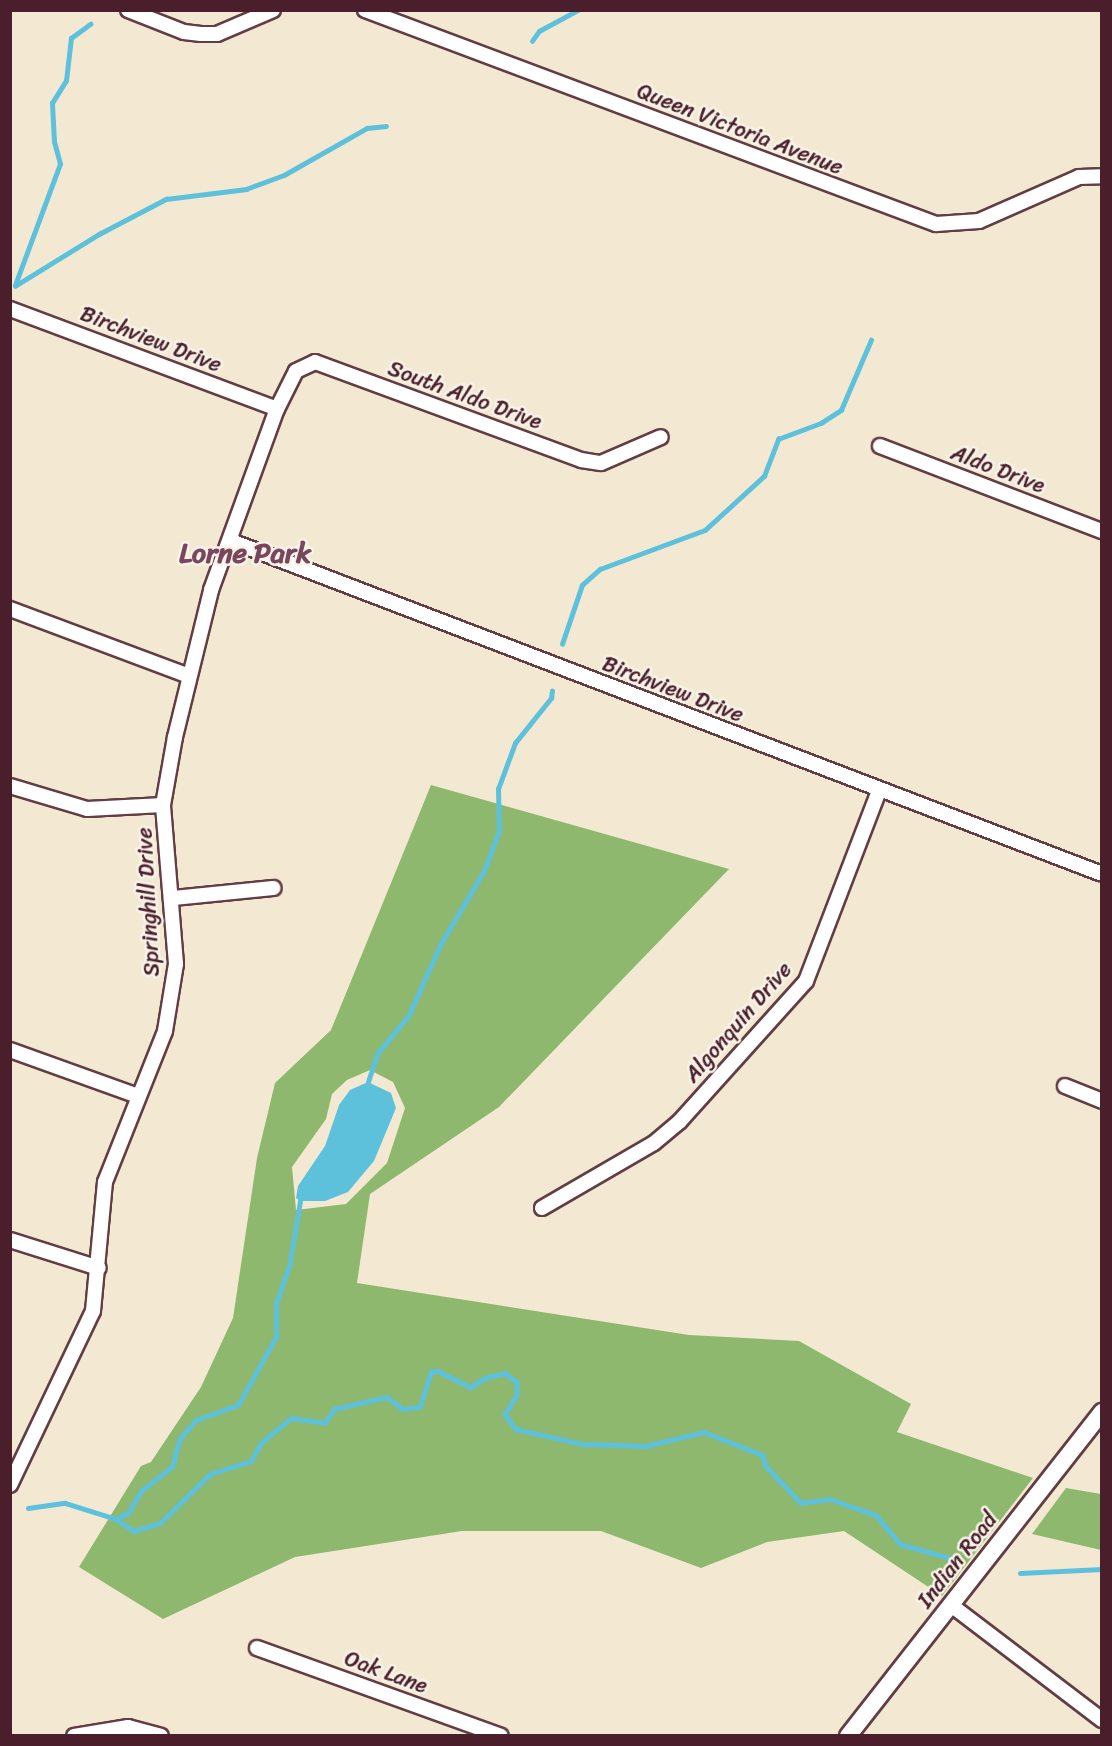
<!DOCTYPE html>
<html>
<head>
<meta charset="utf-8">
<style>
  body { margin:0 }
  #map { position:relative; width:1112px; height:1746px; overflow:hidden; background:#f3e9d3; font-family:Sriracha,sans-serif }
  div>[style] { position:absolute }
  .forest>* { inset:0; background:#8db86e }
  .water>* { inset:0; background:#5ec1dc }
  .stream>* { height:4.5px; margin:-2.25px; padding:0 2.25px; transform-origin:2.25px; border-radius:2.25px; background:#5ec1dc }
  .roads { filter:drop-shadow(2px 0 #633d44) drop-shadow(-2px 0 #633d44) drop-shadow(0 2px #633d44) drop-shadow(0 -2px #633d44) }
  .minor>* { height:14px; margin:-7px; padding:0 7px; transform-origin:7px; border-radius:7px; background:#fff }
  .tertiary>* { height:16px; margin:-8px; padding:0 8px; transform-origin:8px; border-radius:8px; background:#fff }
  span { translate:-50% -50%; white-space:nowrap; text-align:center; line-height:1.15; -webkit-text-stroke:5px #f7f3e8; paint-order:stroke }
  .street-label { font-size:22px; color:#4a1f2b }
  .district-label { font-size:28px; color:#79465d; font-weight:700 }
  .frame { position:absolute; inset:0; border:12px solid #4a1f2b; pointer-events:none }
</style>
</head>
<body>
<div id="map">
  <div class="forest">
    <div style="clip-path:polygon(evenodd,431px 785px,729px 869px,499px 1107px,370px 1194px,357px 1283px,689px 1335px,799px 1341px,911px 1404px,897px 1432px,1033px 1478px,942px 1596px,844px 1531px,767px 1542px,701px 1568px,601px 1531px,462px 1531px,295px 1557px,163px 1619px,79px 1567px,141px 1466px,151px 1462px,201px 1387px,233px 1318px,257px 1158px,275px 1083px,331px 1030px,431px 785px,370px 1070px,393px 1082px,405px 1108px,387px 1163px,346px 1204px,296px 1210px,292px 1167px,326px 1119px,332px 1094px,347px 1080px,370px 1070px)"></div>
    <div style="clip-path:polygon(1066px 1488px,1101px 1494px,1101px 1550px,1032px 1534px)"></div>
  </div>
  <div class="water">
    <div style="clip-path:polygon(368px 1082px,391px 1093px,396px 1108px,374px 1161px,348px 1192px,325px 1201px,300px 1201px,296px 1198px,298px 1186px,325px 1146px,339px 1105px,350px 1090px)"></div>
  </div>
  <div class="stream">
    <div style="left:532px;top:41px;width:12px;rotate:-55deg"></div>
    <div style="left:539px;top:31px;width:44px;rotate:-28.3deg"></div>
    <div style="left:15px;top:285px;width:129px;rotate:-69.6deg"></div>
    <div style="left:60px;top:164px;width:23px;rotate:-105deg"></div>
    <div style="left:54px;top:142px;width:39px;rotate:-93deg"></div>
    <div style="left:52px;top:103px;width:26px;rotate:-58deg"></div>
    <div style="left:66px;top:81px;width:43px;rotate:-83.4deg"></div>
    <div style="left:71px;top:38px;width:24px;rotate:-36deg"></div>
    <div style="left:15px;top:286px;width:99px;rotate:-31.8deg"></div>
    <div style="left:99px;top:234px;width:76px;rotate:-27.6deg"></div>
    <div style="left:166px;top:199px;width:81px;rotate:-7.1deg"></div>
    <div style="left:246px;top:189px;width:40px;rotate:-20.2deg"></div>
    <div style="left:284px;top:175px;width:95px;rotate:-29.5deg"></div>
    <div style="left:367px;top:128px;width:19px;rotate:-6deg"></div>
    <div style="left:562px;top:644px;width:62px;rotate:-71.3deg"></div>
    <div style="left:582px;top:585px;width:24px;rotate:-42deg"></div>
    <div style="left:600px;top:569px;width:112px;rotate:-20.4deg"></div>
    <div style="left:705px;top:530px;width:80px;rotate:-42.5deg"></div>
    <div style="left:764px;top:476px;width:40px;rotate:-69deg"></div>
    <div style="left:778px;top:439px;width:46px;rotate:-20.4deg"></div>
    <div style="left:821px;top:423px;width:24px;rotate:-33deg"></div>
    <div style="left:841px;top:410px;width:76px;rotate:-66.8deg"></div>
    <div style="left:368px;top:1082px;width:29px;rotate:-72deg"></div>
    <div style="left:377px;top:1054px;width:50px;rotate:-50.6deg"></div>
    <div style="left:409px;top:1015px;width:77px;rotate:-66.1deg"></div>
    <div style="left:440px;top:945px;width:86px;rotate:-59.3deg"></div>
    <div style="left:484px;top:871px;width:43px;rotate:-69.4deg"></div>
    <div style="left:499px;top:831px;width:42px;rotate:-91.4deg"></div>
    <div style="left:498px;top:789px;width:49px;rotate:-69.7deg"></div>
    <div style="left:515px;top:743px;width:58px;rotate:-51.3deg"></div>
    <div style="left:551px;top:698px;width:7px;rotate:-82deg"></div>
    <div style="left:28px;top:1508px;width:37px;rotate:-8deg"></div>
    <div style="left:65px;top:1503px;width:53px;rotate:17.4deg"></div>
    <div style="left:116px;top:1519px;width:13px;rotate:-27deg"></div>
    <div style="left:128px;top:1513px;width:26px;rotate:-59deg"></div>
    <div style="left:141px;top:1491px;width:39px;rotate:-38deg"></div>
    <div style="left:172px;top:1467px;width:28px;rotate:-75deg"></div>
    <div style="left:179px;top:1440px;width:26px;rotate:-50deg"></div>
    <div style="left:196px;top:1420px;width:45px;rotate:-19.7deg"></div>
    <div style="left:238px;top:1405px;width:78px;rotate:-60.8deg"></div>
    <div style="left:276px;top:1337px;width:33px;rotate:-90deg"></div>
    <div style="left:276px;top:1304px;width:39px;rotate:-71deg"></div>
    <div style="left:289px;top:1267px;width:67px;rotate:-80.5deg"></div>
    <div style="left:116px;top:1519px;width:22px;rotate:34deg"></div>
    <div style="left:134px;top:1531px;width:27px;rotate:-17deg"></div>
    <div style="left:160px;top:1523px;width:70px;rotate:-44.4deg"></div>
    <div style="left:210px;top:1474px;width:43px;rotate:-17.6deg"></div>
    <div style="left:251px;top:1461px;width:21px;rotate:-61deg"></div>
    <div style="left:261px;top:1443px;width:39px;rotate:-40deg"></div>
    <div style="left:291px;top:1418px;width:34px;rotate:8deg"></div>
    <div style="left:325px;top:1423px;width:17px;rotate:-57deg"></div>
    <div style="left:334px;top:1409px;width:54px;rotate:-12.8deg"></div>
    <div style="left:387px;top:1397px;width:20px;rotate:37deg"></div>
    <div style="left:403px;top:1409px;width:17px;rotate:-7deg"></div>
    <div style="left:420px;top:1407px;width:37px;rotate:-73deg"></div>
    <div style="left:431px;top:1372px;width:7px;rotate:-8deg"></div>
    <div style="left:438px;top:1371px;width:37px;rotate:26deg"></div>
    <div style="left:471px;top:1387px;width:17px;rotate:-33deg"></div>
    <div style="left:485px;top:1378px;width:21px;rotate:-14deg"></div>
    <div style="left:505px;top:1373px;width:15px;rotate:37deg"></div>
    <div style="left:517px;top:1382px;width:13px;rotate:90deg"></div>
    <div style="left:517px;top:1395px;width:23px;rotate:121deg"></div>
    <div style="left:505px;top:1415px;width:18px;rotate:52deg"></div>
    <div style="left:516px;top:1429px;width:68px;rotate:12.8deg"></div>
    <div style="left:582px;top:1444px;width:64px;rotate:1.8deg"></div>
    <div style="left:646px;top:1446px;width:60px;rotate:-13.6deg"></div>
    <div style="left:704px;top:1432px;width:63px;rotate:21.3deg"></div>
    <div style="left:763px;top:1455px;width:10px;rotate:79deg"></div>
    <div style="left:765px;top:1465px;width:52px;rotate:46.5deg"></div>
    <div style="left:801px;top:1503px;width:29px;rotate:-8deg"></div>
    <div style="left:830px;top:1499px;width:49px;rotate:19.2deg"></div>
    <div style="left:876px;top:1515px;width:38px;rotate:50deg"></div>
    <div style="left:900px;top:1544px;width:59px;rotate:15.7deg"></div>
    <div style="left:1020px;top:1573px;width:82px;rotate:-2.8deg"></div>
  </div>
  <div class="roads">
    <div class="minor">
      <div style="left:128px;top:10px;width:60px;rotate:21.4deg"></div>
      <div style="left:184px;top:32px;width:17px;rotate:7deg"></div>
      <div style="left:201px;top:34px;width:16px"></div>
      <div style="left:217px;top:34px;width:61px;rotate:-23.2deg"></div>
      <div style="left:365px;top:10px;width:610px;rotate:20.55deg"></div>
      <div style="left:936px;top:224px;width:43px;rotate:-4deg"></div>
      <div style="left:979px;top:221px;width:109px;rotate:-23.7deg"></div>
      <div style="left:1079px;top:177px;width:23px;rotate:-2deg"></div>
      <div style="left:10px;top:309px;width:285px;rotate:20.5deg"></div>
      <div style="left:880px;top:446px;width:238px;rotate:21deg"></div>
      <div style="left:231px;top:541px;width:932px;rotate:20.92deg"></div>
      <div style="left:10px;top:609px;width:191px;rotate:20.5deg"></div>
      <div style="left:10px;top:786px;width:80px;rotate:16.6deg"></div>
      <div style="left:87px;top:809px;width:76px;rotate:-3deg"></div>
      <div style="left:173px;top:898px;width:101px;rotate:-5.7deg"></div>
      <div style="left:10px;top:1050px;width:136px;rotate:19.8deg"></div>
      <div style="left:1065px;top:1086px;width:40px;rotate:22deg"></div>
      <div style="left:542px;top:1208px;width:129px;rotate:-30.1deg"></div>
      <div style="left:654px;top:1143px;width:34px;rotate:-40deg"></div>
      <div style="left:680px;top:1121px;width:188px;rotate:-48deg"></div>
      <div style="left:806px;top:981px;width:204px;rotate:-69deg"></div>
      <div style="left:10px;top:1240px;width:93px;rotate:17.5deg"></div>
      <div style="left:10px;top:1485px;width:193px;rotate:-64.5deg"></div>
      <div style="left:93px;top:1311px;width:130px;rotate:-84.7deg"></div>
      <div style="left:105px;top:1182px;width:162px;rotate:-68.3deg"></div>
      <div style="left:165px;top:1031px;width:68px;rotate:-80.7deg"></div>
      <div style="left:176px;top:964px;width:160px;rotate:-94.7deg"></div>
      <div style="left:163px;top:805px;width:69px;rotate:-80deg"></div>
      <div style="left:175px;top:737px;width:151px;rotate:-76.2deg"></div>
      <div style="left:211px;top:590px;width:193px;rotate:-70deg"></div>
      <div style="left:277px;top:409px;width:42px;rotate:-63.4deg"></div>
      <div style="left:296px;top:371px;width:21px;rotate:-25deg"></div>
      <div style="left:315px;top:362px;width:283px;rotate:20.2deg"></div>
      <div style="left:581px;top:460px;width:20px;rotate:9deg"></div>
      <div style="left:601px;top:463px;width:65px;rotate:-23.4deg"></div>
      <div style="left:951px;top:1605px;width:190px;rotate:37.3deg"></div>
      <div style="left:257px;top:1648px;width:259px;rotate:19.8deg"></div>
      <div style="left:74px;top:1736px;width:55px;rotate:-9.5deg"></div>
      <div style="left:128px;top:1727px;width:34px;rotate:15deg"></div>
    </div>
    <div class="tertiary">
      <div style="left:848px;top:1736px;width:412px;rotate:-51.9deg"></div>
    </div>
  </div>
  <div class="street-label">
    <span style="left:740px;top:129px;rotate:21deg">Queen Victoria Avenue</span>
    <span style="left:151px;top:339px;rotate:21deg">Birchview Drive</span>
    <span style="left:465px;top:395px;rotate:20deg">South Aldo Drive</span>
    <span style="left:998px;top:469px;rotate:21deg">Aldo Drive</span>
    <span style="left:673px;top:689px;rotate:21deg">Birchview Drive</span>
    <span style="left:148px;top:902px;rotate:-93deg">Springhill Drive</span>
    <span style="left:738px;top:1022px;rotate:-49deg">Algonquin Drive</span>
    <span style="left:957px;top:1560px;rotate:-52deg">Indian Road</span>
    <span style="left:386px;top:1672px;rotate:20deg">Oak Lane</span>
  </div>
  <div class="district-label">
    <span style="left:245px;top:553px">Lorne Park</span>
  </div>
  <div class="frame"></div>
</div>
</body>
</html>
